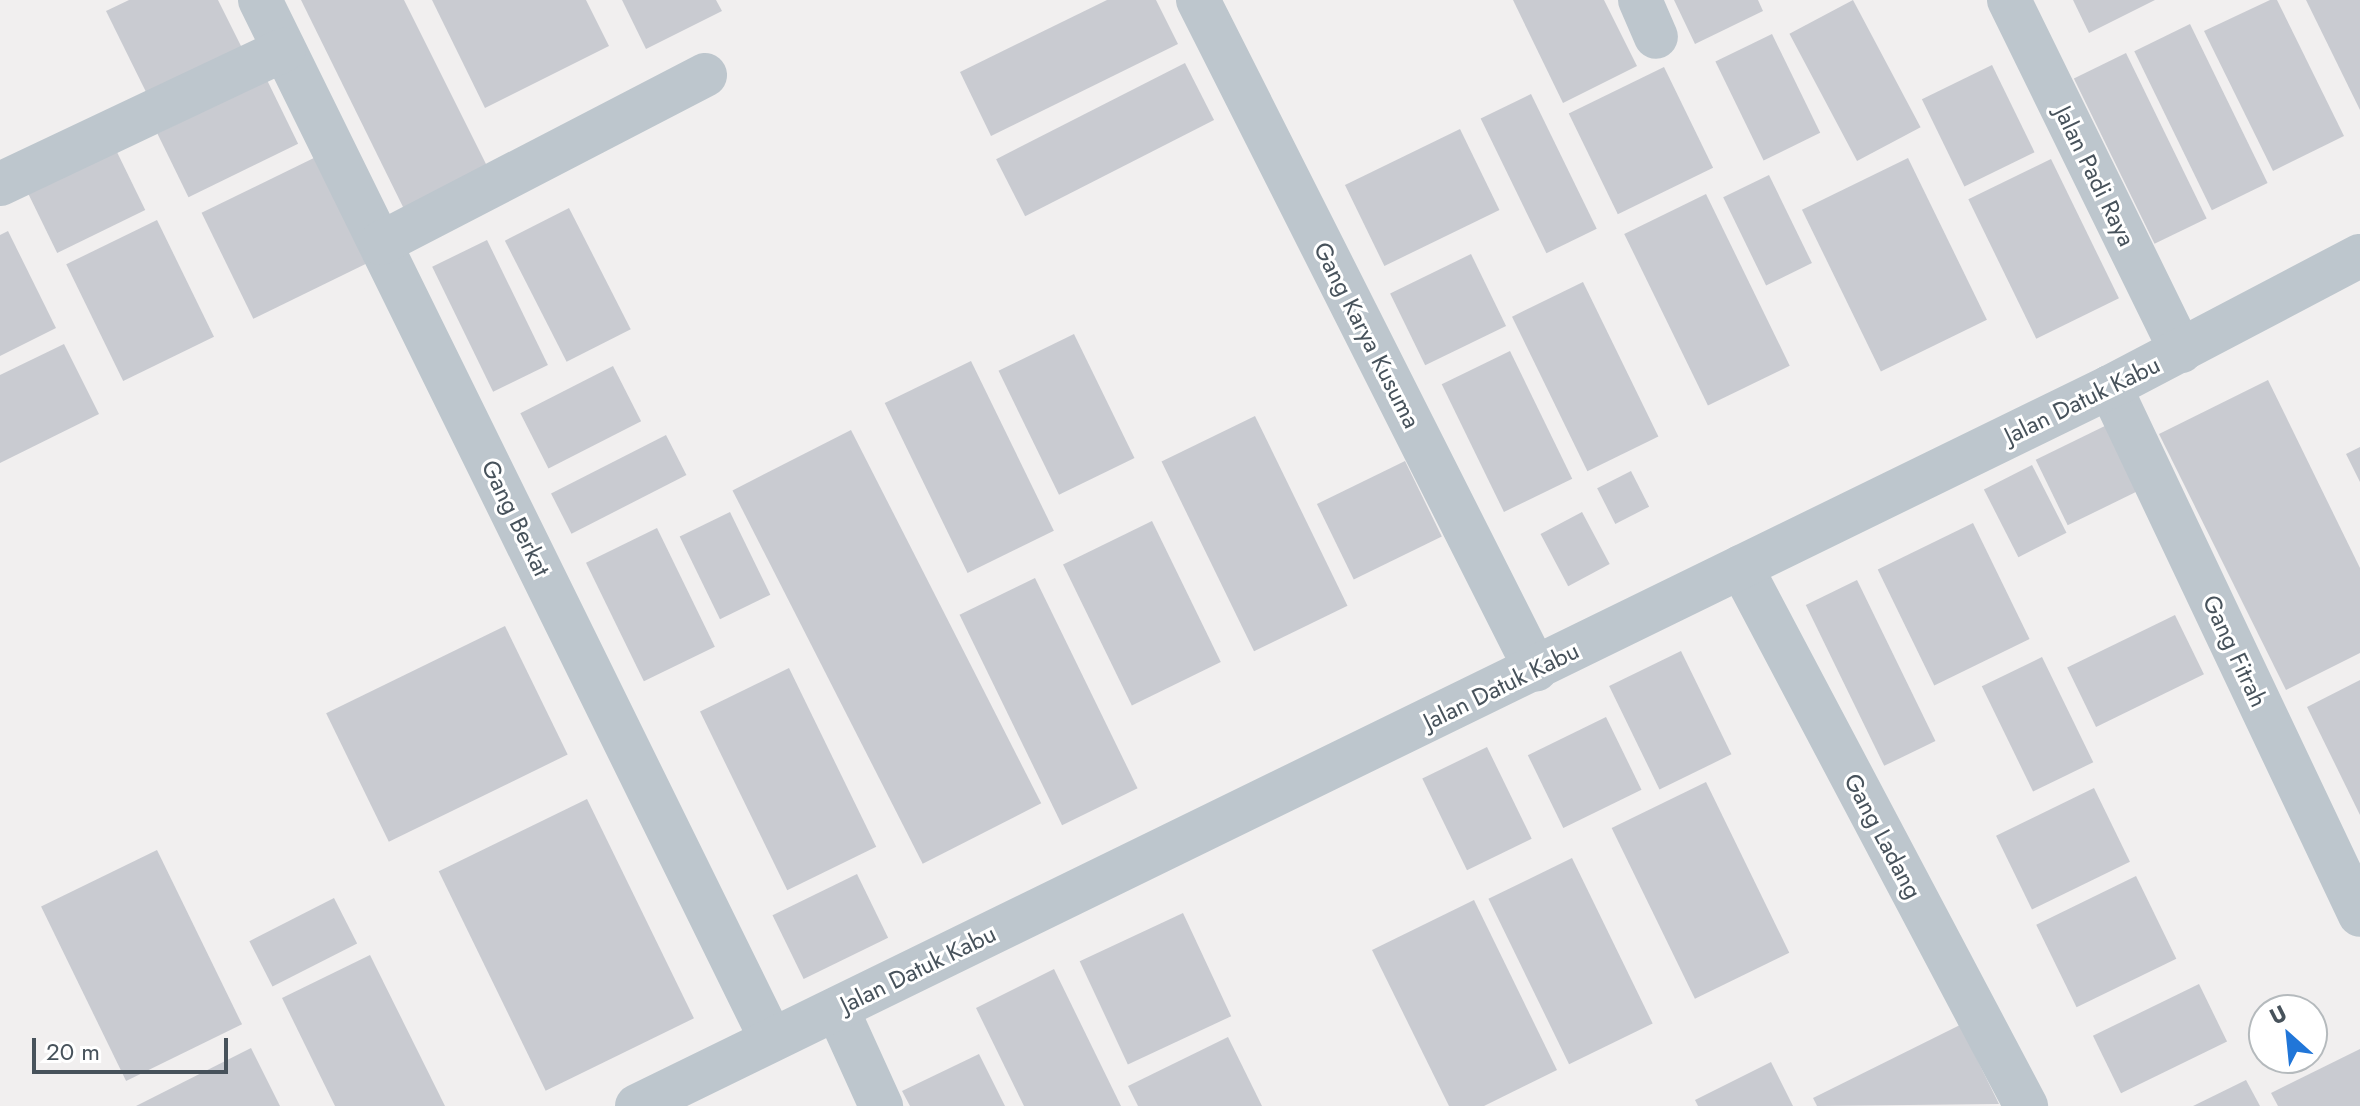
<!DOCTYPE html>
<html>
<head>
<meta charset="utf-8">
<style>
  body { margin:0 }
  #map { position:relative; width:2360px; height:1106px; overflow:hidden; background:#f1efef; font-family:Jost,sans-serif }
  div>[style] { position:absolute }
  .building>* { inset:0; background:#c9cbd1; transform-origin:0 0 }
  .minor>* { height:44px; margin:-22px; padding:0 22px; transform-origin:22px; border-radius:22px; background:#bdc6cd }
  .tertiary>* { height:44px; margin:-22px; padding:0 22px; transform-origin:22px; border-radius:22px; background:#bdc6cd }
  span { translate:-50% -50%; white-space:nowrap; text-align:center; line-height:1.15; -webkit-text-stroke:6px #fff; paint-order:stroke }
  .street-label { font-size:24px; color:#47525b }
  .north { position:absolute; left:2248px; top:994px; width:80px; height:80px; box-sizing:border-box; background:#fff; border:2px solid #b5babd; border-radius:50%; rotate:333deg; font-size:22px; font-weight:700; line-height:32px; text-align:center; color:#47525b }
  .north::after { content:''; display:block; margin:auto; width:28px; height:36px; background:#2176d8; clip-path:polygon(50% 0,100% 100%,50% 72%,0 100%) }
  .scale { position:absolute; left:32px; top:1038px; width:196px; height:36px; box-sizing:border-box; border:4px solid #47525b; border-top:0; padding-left:10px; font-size:24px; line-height:28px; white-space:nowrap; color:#47525b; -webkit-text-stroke:6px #fff; paint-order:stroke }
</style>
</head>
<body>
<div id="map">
  <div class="building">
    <div style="clip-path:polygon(129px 0,218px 0,243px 50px,148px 96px,106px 11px)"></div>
    <div style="clip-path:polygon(301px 0,404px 0,489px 170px,405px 211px)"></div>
    <div style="clip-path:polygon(432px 0,586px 0,609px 46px,485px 108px)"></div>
    <div style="clip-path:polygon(622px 0,716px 0,722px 11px,646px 49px)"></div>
    <div style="clip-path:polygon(1107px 0,1156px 0,1178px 44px,991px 136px,960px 72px)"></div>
    <div style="clip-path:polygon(1513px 0,1604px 0,1637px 66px,1563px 103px)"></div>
    <div style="clip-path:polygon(1674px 0,1758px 0,1763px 11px,1695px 44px)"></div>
    <div style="left:1853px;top:0;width:144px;height:72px;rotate:62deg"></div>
    <div style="clip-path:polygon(2073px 0,2155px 0,2089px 33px)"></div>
    <div style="clip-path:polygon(2270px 0,2277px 0,2344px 136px,2273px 171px,2204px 31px)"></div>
    <div style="clip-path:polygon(2306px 0,2360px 0,2360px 110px)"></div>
    <div style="left:2190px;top:24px;width:177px;height:62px;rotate:64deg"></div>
    <div style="left:1772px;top:34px;width:110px;height:63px;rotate:64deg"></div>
    <div style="left:2126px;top:53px;width:184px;height:58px;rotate:64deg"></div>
    <div style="left:1185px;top:63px;width:64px;height:212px;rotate:63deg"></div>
    <div style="left:1992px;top:65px;width:97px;height:78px;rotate:64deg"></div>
    <div style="left:1664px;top:67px;width:112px;height:106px;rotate:64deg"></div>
    <div style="left:267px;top:80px;width:71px;height:122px;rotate:64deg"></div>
    <div style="left:1531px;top:94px;width:150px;height:56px;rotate:64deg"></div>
    <div style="left:1460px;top:129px;width:90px;height:128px;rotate:64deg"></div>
    <div style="left:115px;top:148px;width:69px;height:98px;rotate:64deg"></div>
    <div style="left:322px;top:154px;width:118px;height:134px;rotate:64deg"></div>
    <div style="left:1908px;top:158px;width:180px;height:118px;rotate:64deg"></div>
    <div style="left:2051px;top:159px;width:155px;height:92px;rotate:64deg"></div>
    <div style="left:1769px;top:175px;width:98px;height:51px;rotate:64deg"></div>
    <div style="left:1706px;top:194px;width:191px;height:91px;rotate:64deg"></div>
    <div style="left:569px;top:208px;width:136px;height:72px;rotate:63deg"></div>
    <div style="left:157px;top:220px;width:130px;height:101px;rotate:64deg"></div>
    <div style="clip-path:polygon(8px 231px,56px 328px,0 356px,0 235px)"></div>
    <div style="left:487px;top:240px;width:139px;height:61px;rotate:64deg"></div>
    <div style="left:1471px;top:254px;width:80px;height:90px;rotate:64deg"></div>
    <div style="left:1583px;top:282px;width:172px;height:79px;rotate:64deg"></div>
    <div style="left:1074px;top:334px;width:138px;height:84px;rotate:64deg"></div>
    <div style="clip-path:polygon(64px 344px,99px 414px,0 463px,0 375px)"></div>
    <div style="left:1510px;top:351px;width:142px;height:76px;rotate:64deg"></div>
    <div style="left:971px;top:361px;width:189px;height:96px;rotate:64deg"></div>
    <div style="left:613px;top:366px;width:62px;height:104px;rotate:63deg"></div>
    <div style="clip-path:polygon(2268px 380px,2360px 568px,2360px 653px,2286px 690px,2159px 434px)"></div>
    <div style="left:1255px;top:416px;width:211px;height:104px;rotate:64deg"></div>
    <div style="left:2113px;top:422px;width:73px;height:86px;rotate:64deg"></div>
    <div style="left:851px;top:430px;width:419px;height:133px;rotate:63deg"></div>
    <div style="left:666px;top:435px;width:45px;height:129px;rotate:63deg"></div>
    <div style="clip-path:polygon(2360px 447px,2360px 482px,2346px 454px)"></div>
    <div style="left:1405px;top:461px;width:84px;height:98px;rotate:64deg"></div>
    <div style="left:2032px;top:465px;width:76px;height:54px;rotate:63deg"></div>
    <div style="left:1631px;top:471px;width:40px;height:38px;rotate:63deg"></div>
    <div style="left:730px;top:512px;width:92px;height:56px;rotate:64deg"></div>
    <div style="left:1582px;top:512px;width:59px;height:47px;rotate:62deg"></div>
    <div style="left:1152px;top:521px;width:157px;height:99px;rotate:64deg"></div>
    <div style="left:1973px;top:523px;width:129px;height:106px;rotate:64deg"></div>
    <div style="left:657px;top:528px;width:132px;height:79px;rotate:64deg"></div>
    <div style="left:1035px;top:578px;width:234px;height:84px;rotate:64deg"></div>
    <div style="left:1857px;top:580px;width:179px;height:57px;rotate:64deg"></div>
    <div style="left:2175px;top:615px;width:66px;height:120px;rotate:64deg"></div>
    <div style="left:505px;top:626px;width:143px;height:199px;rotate:64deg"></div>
    <div style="left:1681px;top:651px;width:115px;height:80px;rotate:64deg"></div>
    <div style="left:2042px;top:657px;width:117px;height:67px;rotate:64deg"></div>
    <div style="left:789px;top:668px;width:199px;height:99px;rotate:64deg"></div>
    <div style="clip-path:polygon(2360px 680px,2360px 815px,2307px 707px)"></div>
    <div style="left:1606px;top:717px;width:81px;height:87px;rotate:64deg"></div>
    <div style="left:1487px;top:747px;width:102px;height:72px;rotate:64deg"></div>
    <div style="left:1706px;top:782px;width:190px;height:105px;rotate:64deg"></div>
    <div style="left:2094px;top:788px;width:82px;height:109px;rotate:64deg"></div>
    <div style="left:587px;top:799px;width:244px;height:165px;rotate:64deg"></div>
    <div style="left:157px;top:850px;width:194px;height:129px;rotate:64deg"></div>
    <div style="left:1572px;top:858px;width:184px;height:93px;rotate:64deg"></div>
    <div style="left:857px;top:874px;width:71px;height:94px;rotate:64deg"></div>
    <div style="left:2136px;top:876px;width:92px;height:111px;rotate:64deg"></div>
    <div style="left:334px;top:898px;width:51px;height:95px;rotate:63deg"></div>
    <div style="clip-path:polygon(1474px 900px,1557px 1070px,1484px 1106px,1449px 1106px,1372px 950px)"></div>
    <div style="left:1183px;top:913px;width:114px;height:114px;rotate:65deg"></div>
    <div style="clip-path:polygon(370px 955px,445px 1106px,335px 1106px,282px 998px)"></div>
    <div style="clip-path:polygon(1054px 969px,1121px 1106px,1024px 1106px,976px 1008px)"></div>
    <div style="left:2199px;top:984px;width:64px;height:118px;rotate:64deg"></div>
    <div style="clip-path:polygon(1960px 1025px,1999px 1104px,1817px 1106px,1813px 1098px)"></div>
    <div style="clip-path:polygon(1228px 1037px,1262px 1106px,1138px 1106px,1128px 1086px)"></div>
    <div style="clip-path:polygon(251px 1048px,280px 1106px,136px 1106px)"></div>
    <div style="clip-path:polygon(2360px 1049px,2360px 1106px,2278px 1106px,2271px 1093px)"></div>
    <div style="clip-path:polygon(979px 1054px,1005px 1106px,910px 1106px,902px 1091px)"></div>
    <div style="clip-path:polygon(1771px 1062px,1793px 1106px,1698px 1106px,1695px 1100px)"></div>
    <div style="clip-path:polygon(2246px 1080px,2260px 1106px,2193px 1106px)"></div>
  </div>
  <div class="minor">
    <div style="left:260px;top:0;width:1156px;rotate:63.81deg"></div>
    <div style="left:1198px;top:0;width:750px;rotate:63.23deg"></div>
    <div style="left:1640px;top:0;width:40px;rotate:66.6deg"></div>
    <div style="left:2009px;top:0;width:391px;rotate:63.9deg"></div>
    <div style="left:0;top:184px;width:314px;rotate:-25.3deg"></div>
    <div style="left:381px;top:243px;width:365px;rotate:-27.4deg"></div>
    <div style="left:2110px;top:387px;width:584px;rotate:64.66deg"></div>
    <div style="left:1741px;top:567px;width:610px;rotate:62.13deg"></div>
    <div style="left:837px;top:1009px;width:107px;rotate:65.6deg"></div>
  </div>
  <div class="tertiary">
    <div style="left:637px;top:1106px;width:1639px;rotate:-26.02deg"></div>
    <div style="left:2110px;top:387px;width:282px;rotate:-27.7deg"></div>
  </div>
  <div class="street-label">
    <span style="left:2095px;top:176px;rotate:64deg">Jalan Padi Raya</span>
    <span style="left:1367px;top:335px;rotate:63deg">Gang Karya Kusuma</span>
    <span style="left:2082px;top:400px;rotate:-26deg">Jalan Datuk Kabu</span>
    <span style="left:516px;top:518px;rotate:64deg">Gang Berkat</span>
    <span style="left:2235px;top:651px;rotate:65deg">Gang Fitrah</span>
    <span style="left:1501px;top:686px;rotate:-26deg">Jalan Datuk Kabu</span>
    <span style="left:1883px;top:836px;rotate:62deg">Gang Ladang</span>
    <span style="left:918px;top:969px;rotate:-26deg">Jalan Datuk Kabu</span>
  </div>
  <div class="north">U</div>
  <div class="scale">20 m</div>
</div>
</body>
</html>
